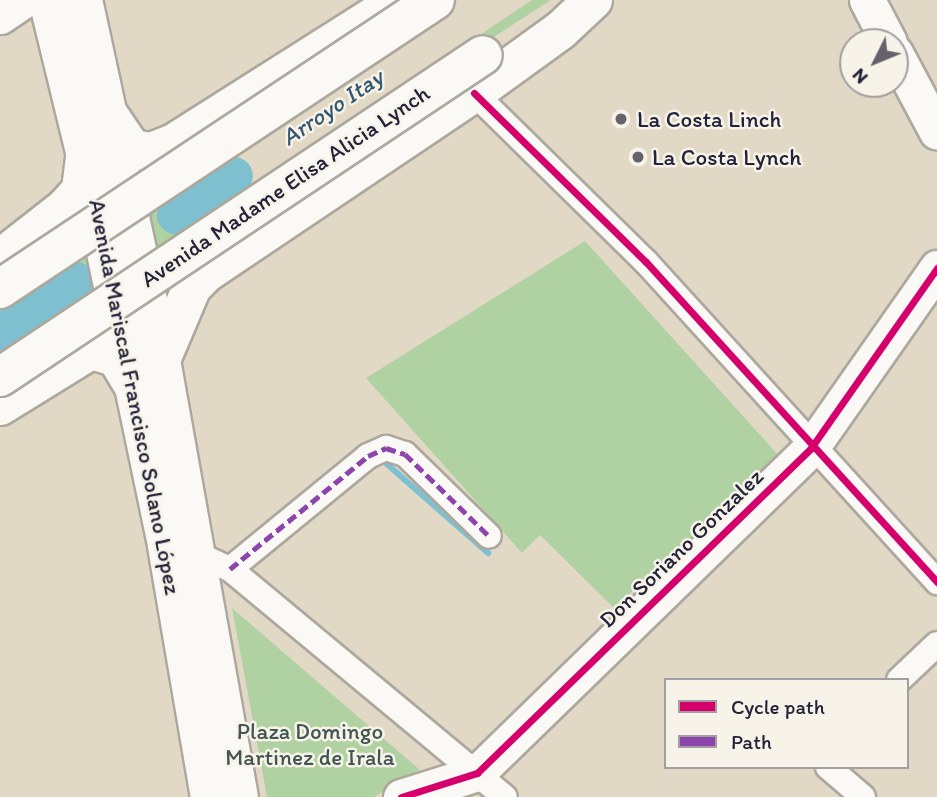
<!DOCTYPE html>
<html>
<head>
<meta charset="utf-8">
<style>
  body { margin:0 }
  #map { position:relative; width:937px; height:797px; overflow:hidden; background:#e1d9c5; font-family:Itim,sans-serif }
  div>[style] { position:absolute }
  .green>* { inset:0; background:#b0d2a2 }
  .pier>* { inset:0; background:#e1d9c5 }
  .stream>* { height:6px; margin:-3px; padding:0 3px; transform-origin:3px; border-radius:3px; background:#7ec0cf }
  .river>* { height:37px; margin:-18.5px; padding:0 18.5px; transform-origin:18.5px; border-radius:18.5px; background:#7ec0cf }
  .roads { filter:drop-shadow(2px 0 #ada89e) drop-shadow(-2px 0 #ada89e) drop-shadow(0 2px #ada89e) drop-shadow(0 -2px #ada89e) }
  .street>* { height:24px; margin:-12px; padding:0 12px; transform-origin:12px; border-radius:12px; background:#faf9f6 }
  .secondary>* { height:35px; margin:-17.5px; padding:0 17.5px; transform-origin:17.5px; border-radius:17.5px; background:#faf9f6 }
  .highway>* { height:38px; margin:-19px; padding:0 19px; transform-origin:19px; border-radius:19px; background:#faf9f6 }
  .bridges { filter:drop-shadow(2px 0 #ada89e) drop-shadow(-2px 0 #ada89e) drop-shadow(0 2px #ada89e) drop-shadow(0 -2px #ada89e) }
  .highway-bridge>* { height:38px; margin:-19px; padding:0 19px; transform-origin:19px; border-radius:19px; background:#faf9f6 }
  .quiet>* { height:5px; margin-top:-2.5px; transform-origin:0; background:repeating-linear-gradient(90deg,#8e44ad 0 10px,transparent 0 15px) }
  .cycleway>* { height:7px; margin:-3.5px; padding:0 3.5px; transform-origin:3.5px; border-radius:3.5px; background:#d6006c }
  .dots>* { width:19px; height:19px; translate:-50% -50%; box-sizing:border-box; border:4px solid #f7f3e8; border-radius:50% }
  span { translate:-50% -50%; white-space:nowrap; text-align:center; line-height:1.15; -webkit-text-stroke:5px #f7f3e8; paint-order:stroke }
  .poi-label { font-size:23px; color:#22223b }
  .left { translate:0 -50%; text-align:left }
  .street-label { font-size:23px; color:#22223b }
  .park-label { font-size:23px; color:#415552 }
  .water-label { font-size:24px; color:#345670; font-style:italic }
  .legend { position:absolute; left:664px; top:678px; width:245px; height:91px; box-sizing:border-box; background:#f7f3e8; border:2px solid #a29fa3; margin:0; padding:9px 12px; list-style:none; font-size:21px; color:#22223b }
  .legend li { display:flex; align-items:center; gap:14px; height:35px }
  .legend b { width:35px; border:2px solid #a29fa3 }
  .north { position:absolute; left:839px; top:28px; width:70px; height:70px; box-sizing:border-box; background:#f7f3e8; border:2px solid #a29fa3; border-radius:50%; rotate:227deg; font-size:19px; font-weight:700; line-height:28px; text-align:center; color:#22223b }
  .north::after { content:''; display:block; margin:auto; width:24px; height:32px; background:#65626b; clip-path:polygon(50% 0,100% 100%,50% 72%,0 100%) }
</style>
</head>
<body>
<div id="map">
  <div class="green">
    <div style="clip-path:polygon(455px 0,512px 11px,531px 0,551px 0,155px 255px,145px 208px)"></div>
    <div style="clip-path:polygon(585px 241px,781px 458px,614px 608px,540px 535px,522px 553px,366px 378px)"></div>
    <div style="clip-path:polygon(92px 245px,100px 291px,0 359px,0 306px)"></div>
    <div style="clip-path:polygon(232px 608px,420px 770px,374px 797px,267px 797px)"></div>
  </div>
  <div class="pier">
    <div style="clip-path:polygon(458px 0,532px 0,202px 221px,179px 188px)"></div>
    <div style="clip-path:polygon(41px 283px,46px 285px,54px 315px,0 350px,0 311px)"></div>
  </div>
  <div class="stream">
    <div style="left:380px;top:458px;width:144px;rotate:41.3deg"></div>
  </div>
  <div class="river">
    <div style="left:175px;top:215px;width:71px;rotate:-34.1deg"></div>
    <div style="left:0;top:331px;width:91px;rotate:-34.2deg"></div>
  </div>
  <div class="roads">
    <div class="street">
      <div style="left:474px;top:93px;width:241px;rotate:44.5deg"></div>
      <div style="left:646px;top:262px;width:433px;rotate:47.7deg"></div>
      <div style="left:195px;top:553px;width:38px;rotate:25deg"></div>
      <div style="left:230px;top:569px;width:357px;rotate:39.7deg"></div>
      <div style="left:230px;top:569px;width:178px;rotate:-39.3deg"></div>
      <div style="left:368px;top:456px;width:20px;rotate:-24deg"></div>
      <div style="left:386px;top:448px;width:20px;rotate:18deg"></div>
      <div style="left:405px;top:454px;width:117px;rotate:44.3deg"></div>
      <div style="left:899px;top:680px;width:52px;rotate:-43.5deg"></div>
      <div style="left:828px;top:767px;width:46px;rotate:40.6deg"></div>
    </div>
    <div class="secondary">
      <div style="left:867px;top:0;width:47px;rotate:62.4deg"></div>
      <div style="left:0;top:16px;width:29px;rotate:-34deg"></div>
      <div style="left:895px;top:53px;width:89px;rotate:62deg"></div>
      <div style="left:401px;top:797px;width:80px;rotate:-17.5deg"></div>
      <div style="left:477px;top:773px;width:466px;rotate:-44.2deg"></div>
      <div style="left:811px;top:448px;width:220px;rotate:-55deg"></div>
    </div>
    <div class="highway">
      <div style="left:48px;top:0;width:156px;rotate:76.3deg"></div>
      <div style="left:85px;top:152px;width:402px;rotate:78.2deg"></div>
      <div style="left:167px;top:546px;width:255px;rotate:80.3deg"></div>
      <div style="left:83px;top:0;width:368px;rotate:77.8deg"></div>
      <div style="left:161px;top:360px;width:444px;rotate:79.9deg"></div>
      <div style="left:111px;top:118px;width:37px;rotate:56deg"></div>
      <div style="left:132px;top:149px;width:19px;rotate:9deg"></div>
      <div style="left:151px;top:152px;width:25px;rotate:-21deg"></div>
      <div style="left:174px;top:143px;width:267px;rotate:-32.4deg"></div>
      <div style="left:0;top:259px;width:83px;rotate:-38.1deg"></div>
      <div style="left:65px;top:208px;width:24px;rotate:-48deg"></div>
      <div style="left:81px;top:190px;width:33px;rotate:-83deg"></div>
      <div style="left:161px;top:360px;width:79px;rotate:-67deg"></div>
      <div style="left:192px;top:287px;width:20px;rotate:-45deg"></div>
      <div style="left:206px;top:273px;width:323px;rotate:-33.9deg"></div>
      <div style="left:474px;top:93px;width:107px;rotate:-35.9deg"></div>
      <div style="left:561px;top:30px;width:44px;rotate:-43.2deg"></div>
      <div style="left:0;top:406px;width:107px;rotate:-31.6deg"></div>
      <div style="left:91px;top:350px;width:26px;rotate:16deg"></div>
      <div style="left:116px;top:357px;width:31px;rotate:59deg"></div>
    </div>
  </div>
  <div class="bridges">
    <div class="highway-bridge">
      <div style="left:0;top:289px;width:522px;rotate:-33.6deg"></div>
      <div style="left:0;top:377px;width:580px;rotate:-33.69deg"></div>
    </div>
  </div>
  <div class="quiet">
    <div style="left:230px;top:569px;width:178px;rotate:-39.3deg"></div>
    <div style="left:368px;top:456px;width:20px;rotate:-24deg"></div>
    <div style="left:386px;top:448px;width:20px;rotate:18deg"></div>
    <div style="left:405px;top:454px;width:117px;rotate:44.3deg"></div>
  </div>
  <div class="cycleway">
    <div style="left:474px;top:93px;width:241px;rotate:44.5deg"></div>
    <div style="left:646px;top:262px;width:433px;rotate:47.7deg"></div>
    <div style="left:401px;top:797px;width:80px;rotate:-17.5deg"></div>
    <div style="left:477px;top:773px;width:466px;rotate:-44.2deg"></div>
    <div style="left:811px;top:448px;width:220px;rotate:-55deg"></div>
  </div>
  <div class="dots">
    <div style="left:621px;top:119px;background:#65626b"></div>
    <div style="left:638px;top:157px;background:#65626b"></div>
  </div>
  <div class="poi-label">
    <span class="left" style="left:637px;top:119px">La Costa Linch</span>
    <span class="left" style="left:652px;top:157px">La Costa Lynch</span>
  </div>
  <div class="street-label">
    <span style="left:285px;top:186px;rotate:-34deg">Avenida Madame Elisa Alicia Lynch</span>
    <span style="left:135px;top:397px;rotate:79deg">Avenida Mariscal Francisco Solano López</span>
    <span style="left:681px;top:548px;rotate:-44deg">Don Soriano Gonzalez</span>
  </div>
  <div class="park-label">
    <span style="left:310px;top:744px">Plaza Domingo<br>Martinez de Irala</span>
  </div>
  <div class="water-label">
    <span style="left:332px;top:107px;rotate:-34deg">Arroyo Itay</span>
  </div>
  <ul class="legend">
  <li><b style="height:9px;background:#d6006c"></b>Cycle path</li>
  <li><b style="height:9px;background:#8e44ad"></b>Path</li>
  </ul>
  <div class="north">N</div>
</div>
</body>
</html>
